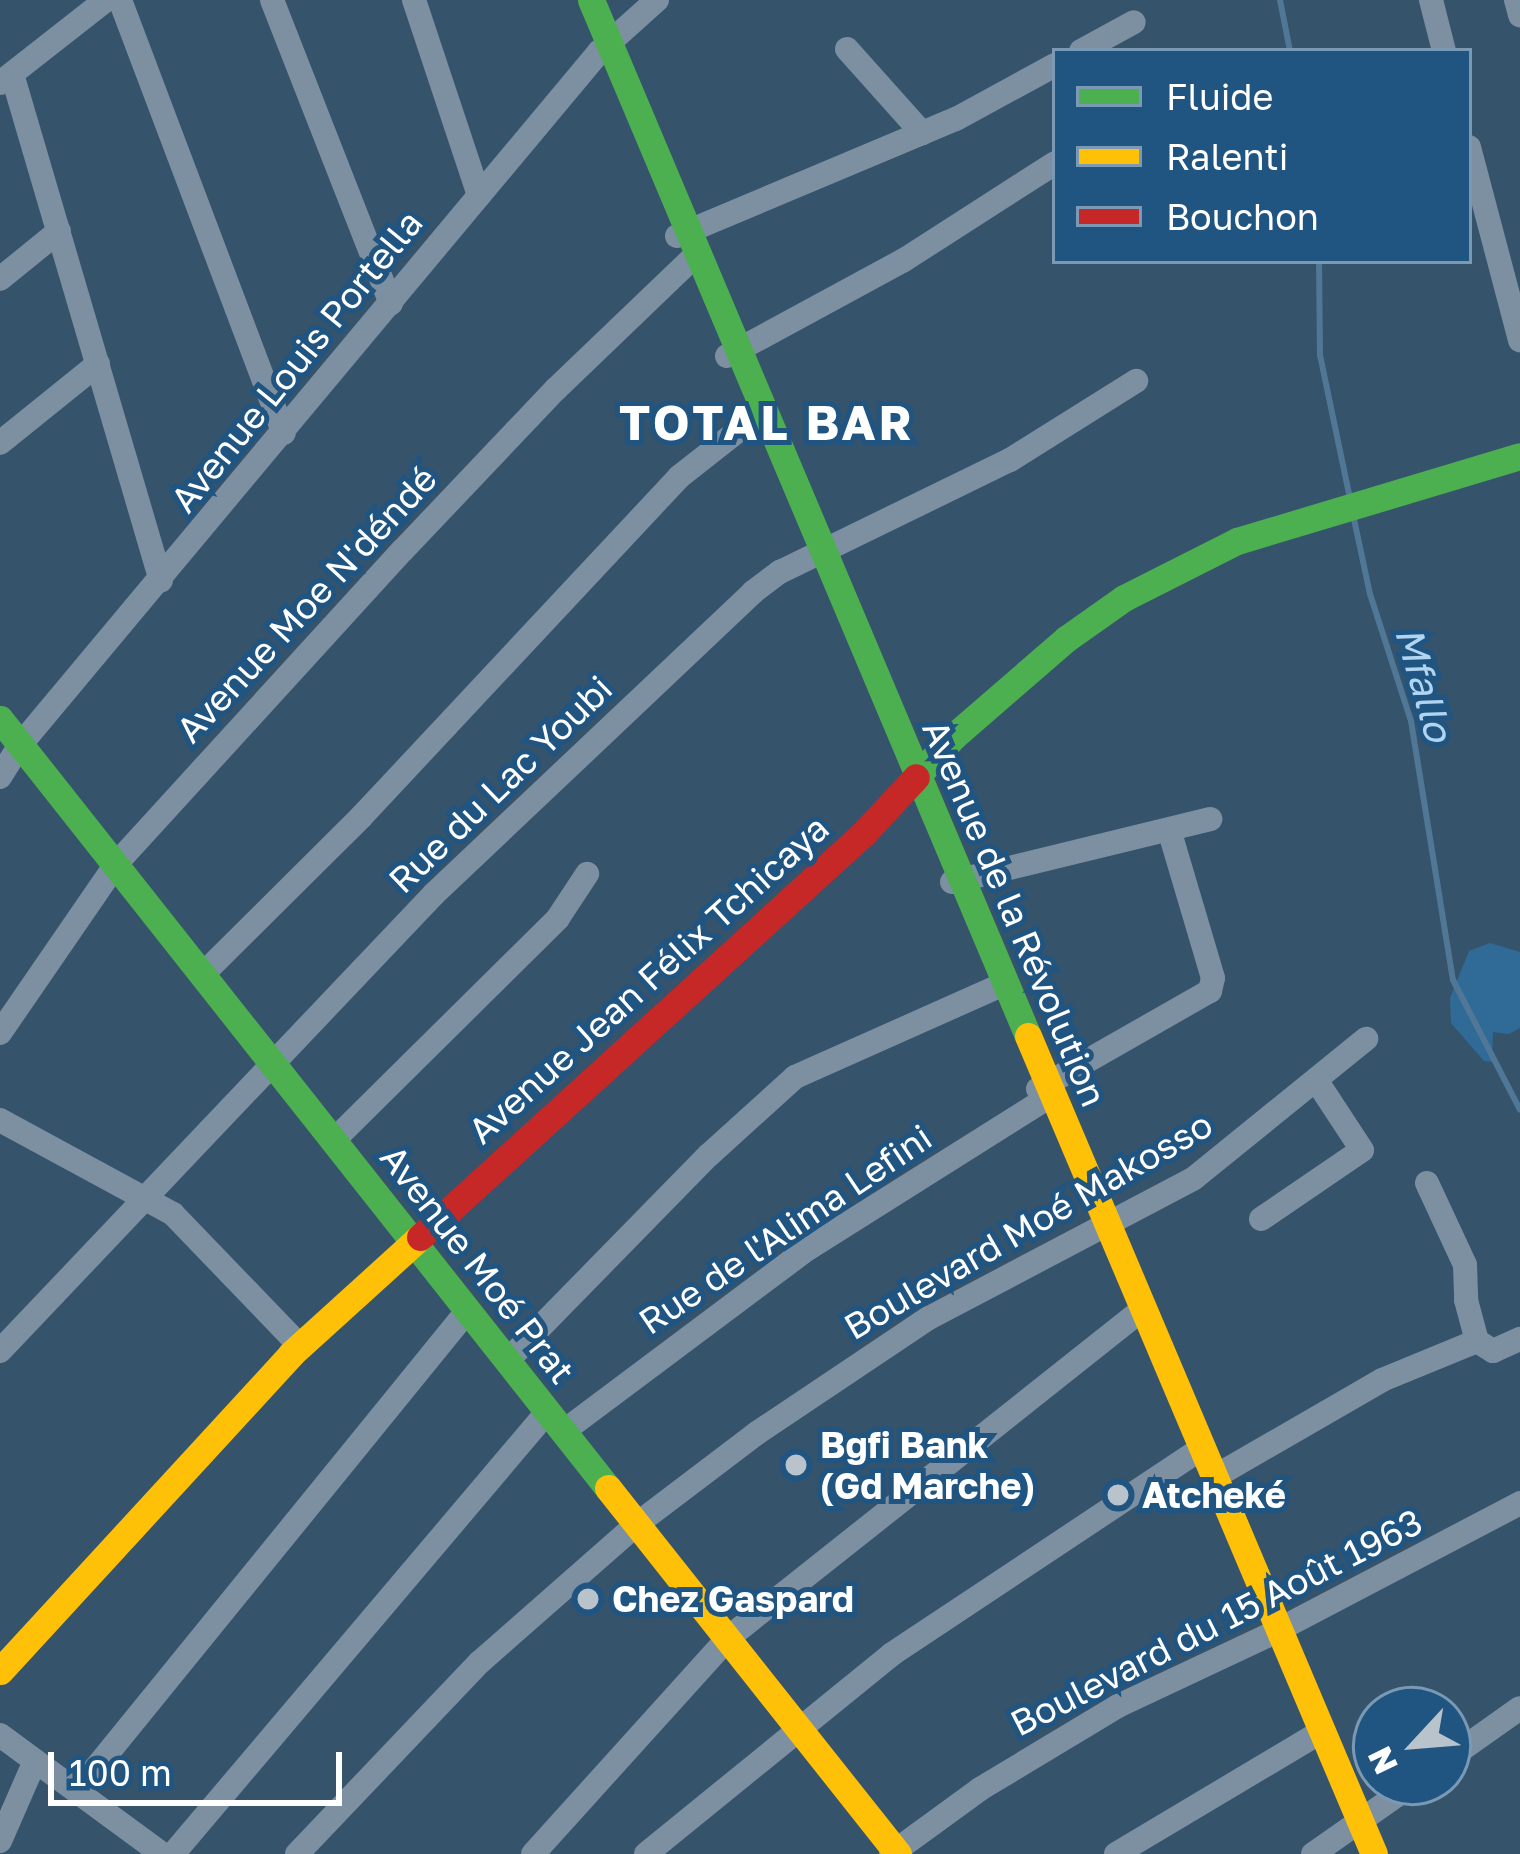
<!DOCTYPE html>
<html>
<head>
<meta charset="utf-8">
<style>
  body { margin:0 }
  #map { position:relative; width:1520px; height:1854px; overflow:hidden; background:#36536c; font-family:"Golos Text",sans-serif }
  div>[style] { position:absolute }
  .green>* { inset:0; background:#306a97 }
  .stream>* { height:6px; margin:-3px; padding:0 3px; transform-origin:3px; border-radius:3px; background:#517797 }
  .street>* { height:24px; margin:-12px; padding:0 12px; transform-origin:12px; border-radius:12px; background:#7c90a2 }
  .fast>* { height:27px; margin:-13.5px; padding:0 13.5px; transform-origin:13.5px; border-radius:13.5px; background:#4caf50 }
  .slow>* { height:27px; margin:-13.5px; padding:0 13.5px; transform-origin:13.5px; border-radius:13.5px; background:#ffc107 }
  .jam>* { height:27px; margin:-13.5px; padding:0 13.5px; transform-origin:13.5px; border-radius:13.5px; background:#c62828 }
  .dots>* { width:33px; height:33px; translate:-50% -50%; box-sizing:border-box; border:6px solid #205582; border-radius:50% }
  span { translate:-50% -50%; white-space:nowrap; text-align:center; line-height:1.15; -webkit-text-stroke:10px #205582; paint-order:stroke }
  .street-label { font-size:36px; color:#fff }
  .poi-label { font-size:36px; color:#fff; font-weight:700 }
  .left { translate:0 -50%; text-align:left }
  .water-label { font-size:39px; color:#b1d5f0; font-style:italic }
  .district-label { font-size:48px; color:#fff; font-weight:700; letter-spacing:3px }
  .legend { position:absolute; left:1052px; top:48px; width:420px; height:216px; box-sizing:border-box; background:#205582; border:3px solid #7999b4; margin:0; padding:15px 21px; list-style:none; font-size:36px; color:#fff }
  .legend li { display:flex; align-items:center; gap:24px; height:60px }
  .legend b { width:60px; border:3px solid #7999b4 }
  .north { position:absolute; left:1352px; top:1686px; width:120px; height:120px; box-sizing:border-box; background:#205582; border:3px solid #7999b4; border-radius:50%; rotate:244deg; font-size:33px; font-weight:700; line-height:48px; text-align:center; color:#fff }
  .north::after { content:''; display:block; margin:auto; width:42px; height:54px; background:#b9c3cc; clip-path:polygon(50% 0,100% 100%,50% 72%,0 100%) }
  .scale { position:absolute; left:48px; top:1752px; width:294px; height:54px; box-sizing:border-box; border:6px solid #fff; border-top:0; padding-left:15px; font-size:36px; line-height:42px; white-space:nowrap; color:#fff; -webkit-text-stroke:9px #205582; paint-order:stroke }
</style>
</head>
<body>
<div id="map">
  <div class="green">
    <div style="clip-path:polygon(1490px 943px,1520px 952px,1520px 1028px,1509px 1034px,1493px 1032px,1492px 1062px,1484px 1061px,1451px 1023px,1450px 998px,1469px 951px)"></div>
  </div>
  <div class="stream">
    <div style="left:1280px;top:0;width:52px;rotate:78.9deg"></div>
    <div style="left:1319px;top:261px;width:94px;rotate:89.4deg"></div>
    <div style="left:1320px;top:355px;width:142px;rotate:78.2deg"></div>
    <div style="left:1354px;top:519px;width:77px;rotate:78deg"></div>
    <div style="left:1370px;top:594px;width:133px;rotate:72.1deg"></div>
    <div style="left:1411px;top:721px;width:262px;rotate:80.8deg"></div>
    <div style="left:1453px;top:980px;width:146px;rotate:62.7deg"></div>
  </div>
  <div class="street">
    <div style="left:120px;top:0;width:463px;rotate:69.3deg"></div>
    <div style="left:272px;top:0;width:326px;rotate:68.6deg"></div>
    <div style="left:414px;top:0;width:206px;rotate:71.6deg"></div>
    <div style="left:1431px;top:0;width:53px;rotate:75.7deg"></div>
    <div style="left:1516px;top:0;width:16px;rotate:75deg"></div>
    <div style="left:847px;top:49px;width:113px;rotate:48.2deg"></div>
    <div style="left:1081px;top:51px;width:60px;rotate:-28.7deg"></div>
    <div style="left:12px;top:74px;width:528px;rotate:73.62deg"></div>
    <div style="left:0;top:83px;width:135px;rotate:-38.1deg"></div>
    <div style="left:1469px;top:147px;width:200px;rotate:75.2deg"></div>
    <div style="left:677px;top:236px;width:303px;rotate:-22.8deg"></div>
    <div style="left:956px;top:119px;width:113px;rotate:-28.6deg"></div>
    <div style="left:0;top:279px;width:76px;rotate:-39.1deg"></div>
    <div style="left:727px;top:356px;width:201px;rotate:-28.5deg"></div>
    <div style="left:904px;top:260px;width:179px;rotate:-32.7deg"></div>
    <div style="left:0;top:443px;width:126px;rotate:-38.9deg"></div>
    <div style="left:0;top:777px;width:39px;rotate:-58deg"></div>
    <div style="left:21px;top:744px;width:902px;rotate:-50.13deg"></div>
    <div style="left:599px;top:52px;width:78px;rotate:-41.9deg"></div>
    <div style="left:952px;top:882px;width:266px;rotate:-13.7deg"></div>
    <div style="left:203px;top:974px;width:223px;rotate:-44.8deg"></div>
    <div style="left:361px;top:817px;width:466px;rotate:-46.9deg"></div>
    <div style="left:679px;top:477px;width:107px;rotate:-38.2deg"></div>
    <div style="left:0;top:1033px;width:205px;rotate:-55.5deg"></div>
    <div style="left:116px;top:864px;width:425px;rotate:-47.6deg"></div>
    <div style="left:403px;top:550px;width:222px;rotate:-46.5deg"></div>
    <div style="left:556px;top:389px;width:197px;rotate:-43.8deg"></div>
    <div style="left:1038px;top:1089px;width:198px;rotate:-29.7deg"></div>
    <div style="left:1210px;top:991px;width:13px;rotate:-77deg"></div>
    <div style="left:1213px;top:978px;width:155px;rotate:-106.5deg"></div>
    <div style="left:0;top:1120px;width:197px;rotate:28.5deg"></div>
    <div style="left:173px;top:1214px;width:183px;rotate:46.1deg"></div>
    <div style="left:334px;top:1140px;width:315px;rotate:-44.7deg"></div>
    <div style="left:558px;top:918px;width:53px;rotate:-56.6deg"></div>
    <div style="left:1427px;top:1183px;width:90px;rotate:65.1deg"></div>
    <div style="left:1465px;top:1265px;width:35px;rotate:88deg"></div>
    <div style="left:1466px;top:1300px;width:42px;rotate:75deg"></div>
    <div style="left:1477px;top:1341px;width:19px;rotate:32deg"></div>
    <div style="left:1493px;top:1351px;width:30px;rotate:-24deg"></div>
    <div style="left:1261px;top:1219px;width:122px;rotate:-34.3deg"></div>
    <div style="left:1362px;top:1150px;width:80px;rotate:-123.3deg"></div>
    <div style="left:0;top:1351px;width:630px;rotate:-46.48deg"></div>
    <div style="left:434px;top:894px;width:439px;rotate:-43.4deg"></div>
    <div style="left:753px;top:592px;width:34px;rotate:-37deg"></div>
    <div style="left:780px;top:572px;width:256px;rotate:-26deg"></div>
    <div style="left:1010px;top:460px;width:149px;rotate:-32.1deg"></div>
    <div style="left:508px;top:1360px;width:287px;rotate:-45.6deg"></div>
    <div style="left:709px;top:1155px;width:116px;rotate:-42.2deg"></div>
    <div style="left:795px;top:1077px;width:231px;rotate:-24deg"></div>
    <div style="left:564px;top:1431px;width:306px;rotate:-36.8deg"></div>
    <div style="left:809px;top:1248px;width:287px;rotate:-32.2deg"></div>
    <div style="left:1216px;top:1476px;width:192px;rotate:-30deg"></div>
    <div style="left:1382px;top:1380px;width:103px;rotate:-22.3deg"></div>
    <div style="left:0;top:1735px;width:201px;rotate:36.3deg"></div>
    <div style="left:1448px;top:1759px;width:88px;rotate:-35.3deg"></div>
    <div style="left:77px;top:1791px;width:620px;rotate:-50.89deg"></div>
    <div style="left:0;top:1841px;width:87px;rotate:-66.4deg"></div>
    <div style="left:173px;top:1854px;width:580px;rotate:-49.75deg"></div>
    <div style="left:297px;top:1854px;width:265px;rotate:-46.4deg"></div>
    <div style="left:480px;top:1662px;width:209px;rotate:-41.3deg"></div>
    <div style="left:637px;top:1524px;width:151px;rotate:-37.2deg"></div>
    <div style="left:757px;top:1433px;width:207px;rotate:-33.8deg"></div>
    <div style="left:929px;top:1318px;width:298px;rotate:-27.8deg"></div>
    <div style="left:1193px;top:1179px;width:223px;rotate:-39deg"></div>
    <div style="left:533px;top:1854px;width:291px;rotate:-47.9deg"></div>
    <div style="left:728px;top:1638px;width:530px;rotate:-38.41deg"></div>
    <div style="left:646px;top:1854px;width:317px;rotate:-39.1deg"></div>
    <div style="left:892px;top:1654px;width:374px;rotate:-33.6deg"></div>
    <div style="left:891px;top:1854px;width:110px;rotate:-36.1deg"></div>
    <div style="left:980px;top:1789px;width:161px;rotate:-31deg"></div>
    <div style="left:1118px;top:1706px;width:165px;rotate:-25.2deg"></div>
    <div style="left:1267px;top:1636px;width:286px;rotate:-27.7deg"></div>
    <div style="left:1116px;top:1854px;width:240px;rotate:-30.8deg"></div>
    <div style="left:1313px;top:1854px;width:126px;rotate:-35deg"></div>
  </div>
  <div class="fast">
    <div style="left:591px;top:0;width:1124px;rotate:67.13deg"></div>
    <div style="left:0;top:719px;width:980px;rotate:51.67deg"></div>
    <div style="left:916px;top:777px;width:56px;rotate:-47.2deg"></div>
    <div style="left:954px;top:736px;width:148px;rotate:-40.9deg"></div>
    <div style="left:1066px;top:639px;width:71px;rotate:-35.3deg"></div>
    <div style="left:1124px;top:598px;width:127px;rotate:-26.8deg"></div>
    <div style="left:1237px;top:541px;width:295px;rotate:-16.7deg"></div>
  </div>
  <div class="slow">
    <div style="left:1028px;top:1036px;width:888px;rotate:67.07deg"></div>
    <div style="left:608px;top:1488px;width:467px;rotate:51.6deg"></div>
    <div style="left:0;top:1671px;width:430px;rotate:-47.4deg"></div>
    <div style="left:291px;top:1354px;width:174px;rotate:-42.2deg"></div>
  </div>
  <div class="jam">
    <div style="left:420px;top:1237px;width:600px;rotate:-42.3deg"></div>
    <div style="left:864px;top:833px;width:76px;rotate:-47.1deg"></div>
  </div>
  <div class="dots">
    <div style="left:796px;top:1465px;background:#b9c3cc"></div>
    <div style="left:1118px;top:1495px;background:#b9c3cc"></div>
    <div style="left:588px;top:1599px;background:#b9c3cc"></div>
  </div>
  <div class="street-label">
    <span style="left:296px;top:361px;rotate:-51deg">Avenue Louis Portella</span>
    <span style="left:306px;top:604px;rotate:-47deg">Avenue Moe N'déndé</span>
    <span style="left:500px;top:784px;rotate:-44deg">Rue du Lac Youbi</span>
    <span style="left:1015px;top:913px;rotate:67deg">Avenue de la Révolution</span>
    <span style="left:648px;top:979px;rotate:-42deg">Avenue Jean Félix Tchicaya</span>
    <span style="left:1028px;top:1225px;rotate:-30deg">Boulevard Moé Makosso</span>
    <span style="left:785px;top:1229px;rotate:-34deg">Rue de l'Alima Lefini</span>
    <span style="left:478px;top:1264px;rotate:52deg">Avenue Moé Prat</span>
    <span style="left:1216px;top:1622px;rotate:-27deg">Boulevard du 15 Août 1963</span>
  </div>
  <div class="poi-label">
    <span class="left" style="left:820px;top:1465px">Bgfi Bank<br>(Gd Marche)</span>
    <span class="left" style="left:1142px;top:1495px">Atcheké</span>
    <span class="left" style="left:612px;top:1599px">Chez Gaspard</span>
  </div>
  <div class="water-label">
    <span style="left:1424px;top:684px;rotate:74deg">Mfallo</span>
  </div>
  <div class="district-label">
    <span style="left:767px;top:423px">TOTAL BAR</span>
  </div>
  <ul class="legend">
  <li><b style="height:15px;background:#4caf50"></b>Fluide</li>
  <li><b style="height:15px;background:#ffc107"></b>Ralenti</li>
  <li><b style="height:15px;background:#c62828"></b>Bouchon</li>
  </ul>
  <div class="north">N</div>
  <div class="scale">100 m</div>
</div>
</body>
</html>
